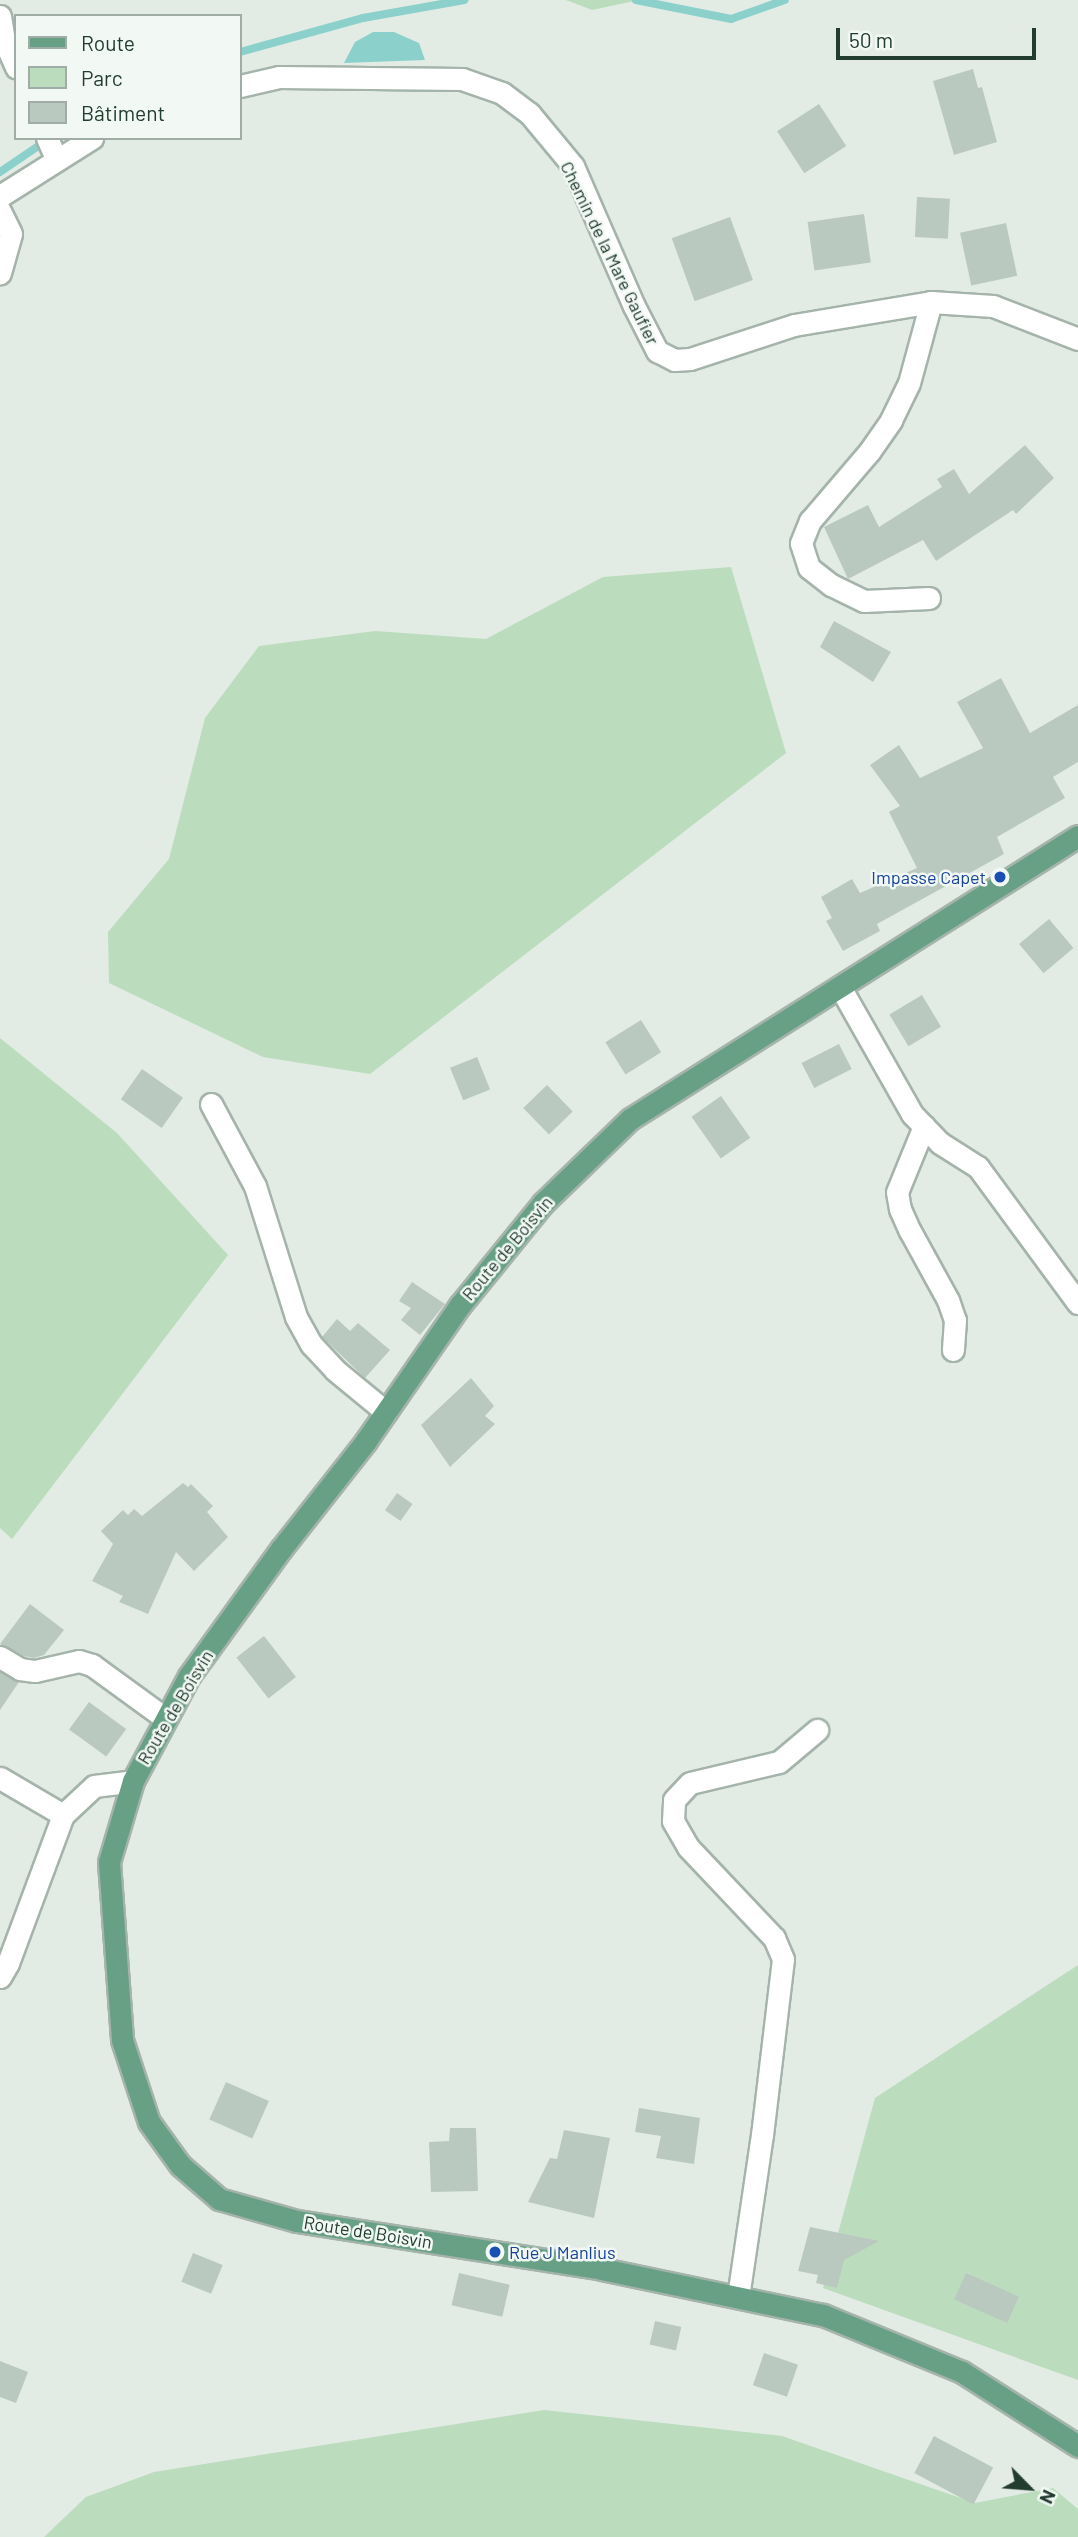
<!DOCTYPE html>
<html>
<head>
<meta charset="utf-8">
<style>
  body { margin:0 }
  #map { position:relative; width:1078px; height:2537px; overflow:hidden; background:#e2ece5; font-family:Barlow,sans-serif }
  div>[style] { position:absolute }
  .green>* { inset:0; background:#bbdcbd }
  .water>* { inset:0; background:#8bd0cb }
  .stream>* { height:8px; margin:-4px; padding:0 4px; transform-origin:4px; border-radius:4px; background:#8bd0cb }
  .building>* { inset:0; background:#bac9c0; transform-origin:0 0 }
  .roads { filter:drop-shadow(2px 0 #a5b4ab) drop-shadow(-2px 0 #a5b4ab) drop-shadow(0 2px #a5b4ab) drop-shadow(0 -2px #a5b4ab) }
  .minor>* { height:21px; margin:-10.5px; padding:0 10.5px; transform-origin:10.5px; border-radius:10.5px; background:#fff }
  .major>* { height:21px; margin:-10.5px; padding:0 10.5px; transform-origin:10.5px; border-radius:10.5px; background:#67a085 }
  .dots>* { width:19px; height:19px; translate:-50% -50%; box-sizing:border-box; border:4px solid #f2f8f4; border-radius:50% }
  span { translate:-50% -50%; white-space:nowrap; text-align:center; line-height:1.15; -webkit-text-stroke:5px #f2f8f4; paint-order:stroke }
  .street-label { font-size:18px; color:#223c30 }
  .transit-label { font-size:18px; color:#164399 }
  .right { translate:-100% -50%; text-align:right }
  .left { translate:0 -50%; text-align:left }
  .legend { position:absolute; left:14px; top:14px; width:228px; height:126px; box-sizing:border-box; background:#f2f8f4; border:2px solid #9fada6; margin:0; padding:9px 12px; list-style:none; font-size:21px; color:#223c30 }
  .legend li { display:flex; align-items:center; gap:14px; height:35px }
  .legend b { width:35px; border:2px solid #9fada6 }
  .north { position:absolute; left:994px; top:2453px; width:70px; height:70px; -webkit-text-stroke:5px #f2f8f4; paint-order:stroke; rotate:115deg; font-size:19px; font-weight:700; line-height:28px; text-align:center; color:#223c30 }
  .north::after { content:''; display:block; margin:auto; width:24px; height:32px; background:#223c30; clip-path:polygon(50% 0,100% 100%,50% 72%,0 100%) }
  .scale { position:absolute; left:836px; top:28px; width:200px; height:32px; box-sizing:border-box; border:4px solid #223c30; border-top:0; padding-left:9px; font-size:21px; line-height:24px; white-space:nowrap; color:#223c30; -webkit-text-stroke:5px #f2f8f4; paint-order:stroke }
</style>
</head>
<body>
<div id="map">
  <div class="green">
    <div style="clip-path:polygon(566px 0,639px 0,592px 10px)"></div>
    <div style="clip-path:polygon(731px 567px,786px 753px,370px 1074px,263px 1057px,109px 983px,108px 932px,169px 859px,205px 718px,259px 646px,375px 631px,486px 639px,603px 577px)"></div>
    <div style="clip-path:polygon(0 1038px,117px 1133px,228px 1255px,12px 1539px,0 1528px)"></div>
    <div style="clip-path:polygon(1078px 1965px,1078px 2380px,823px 2288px,875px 2098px)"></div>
    <div style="clip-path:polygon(544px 2410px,782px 2436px,975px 2503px,1053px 2488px,1078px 2509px,1078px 2537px,44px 2537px,86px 2497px,154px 2472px)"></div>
  </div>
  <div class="water">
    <div style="clip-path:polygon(373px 32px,394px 32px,419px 43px,425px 60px,344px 63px,355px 42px)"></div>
  </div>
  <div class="stream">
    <div style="left:636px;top:0;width:97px;rotate:11.3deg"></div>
    <div style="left:731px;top:19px;width:57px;rotate:-19.4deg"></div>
    <div style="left:240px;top:52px;width:128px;rotate:-15.5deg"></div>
    <div style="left:363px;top:18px;width:103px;rotate:-10.1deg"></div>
    <div style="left:0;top:172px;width:57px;rotate:-34.2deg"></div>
  </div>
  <div class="building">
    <div style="clip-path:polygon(973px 69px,978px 88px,982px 87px,997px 142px,954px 155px,933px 81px)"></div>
    <div style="left:819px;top:104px;width:50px;height:50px;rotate:57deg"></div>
    <div style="left:917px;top:197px;width:33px;height:40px;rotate:3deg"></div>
    <div style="left:864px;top:214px;width:49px;height:57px;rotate:82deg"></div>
    <div style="left:730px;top:217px;width:67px;height:62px;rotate:70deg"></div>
    <div style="left:1006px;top:223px;width:54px;height:47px;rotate:78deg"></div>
    <div style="clip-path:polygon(1025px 445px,1054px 478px,1016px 514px,1013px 510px,936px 561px,923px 540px,848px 579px,824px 527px,868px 505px,879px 527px,942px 487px,937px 479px,954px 469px,969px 494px)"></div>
    <div style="clip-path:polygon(834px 621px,891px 652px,873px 682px,820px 647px)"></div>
    <div style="clip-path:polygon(1001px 678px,1030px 733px,1078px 705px,1078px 762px,1053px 777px,1065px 798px,997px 837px,1004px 854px,877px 924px,880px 931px,843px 951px,826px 921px,832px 918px,821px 897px,852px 879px,860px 893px,917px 868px,889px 812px,900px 806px,870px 765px,899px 745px,920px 778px,983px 748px,957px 702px)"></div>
    <div style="left:1049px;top:919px;width:38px;height:39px;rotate:50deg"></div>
    <div style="left:922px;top:995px;width:37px;height:38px;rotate:59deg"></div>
    <div style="left:641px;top:1020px;width:38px;height:42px;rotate:58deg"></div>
    <div style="left:839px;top:1044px;width:28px;height:42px;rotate:63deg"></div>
    <div style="left:477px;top:1057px;width:35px;height:29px;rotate:68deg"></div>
    <div style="left:142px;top:1069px;width:50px;height:37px;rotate:35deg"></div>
    <div style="left:547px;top:1085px;width:37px;height:33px;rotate:46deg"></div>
    <div style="left:721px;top:1096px;width:51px;height:36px;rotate:55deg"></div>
    <div style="clip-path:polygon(412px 1282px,445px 1304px,420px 1335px,401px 1320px,411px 1308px,399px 1301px)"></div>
    <div style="clip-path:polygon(337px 1319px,350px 1331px,358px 1323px,390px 1350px,365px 1378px,322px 1337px)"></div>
    <div style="clip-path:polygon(471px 1378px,494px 1406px,485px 1416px,495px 1424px,450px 1467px,421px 1425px)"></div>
    <div style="clip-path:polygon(183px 1483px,188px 1487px,191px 1484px,213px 1506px,207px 1512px,228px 1537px,194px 1571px,176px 1552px,148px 1614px,119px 1602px,123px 1596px,92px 1581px,113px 1544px,101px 1531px,123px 1510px,128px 1515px,134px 1509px,142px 1516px)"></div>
    <div style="left:397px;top:1493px;width:19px;height:21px;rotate:35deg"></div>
    <div style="clip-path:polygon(30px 1604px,64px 1630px,44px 1655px,34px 1658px,24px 1656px,0 1644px)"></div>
    <div style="left:264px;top:1636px;width:52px;height:35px;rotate:52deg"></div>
    <div style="clip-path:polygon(0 1672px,19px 1682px,0 1710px)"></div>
    <div style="left:89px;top:1702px;width:46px;height:34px;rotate:36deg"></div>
    <div style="left:226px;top:2082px;width:47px;height:41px;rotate:24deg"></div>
    <div style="clip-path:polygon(639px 2108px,700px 2118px,694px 2164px,656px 2158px,661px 2136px,635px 2132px)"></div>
    <div style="clip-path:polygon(450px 2128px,476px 2128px,478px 2191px,431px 2192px,429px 2142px,449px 2141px)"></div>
    <div style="clip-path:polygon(564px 2130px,610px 2138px,594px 2218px,528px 2202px,550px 2158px,557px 2159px)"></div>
    <div style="clip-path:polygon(810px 2227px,879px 2241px,844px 2260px,837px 2288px,816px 2283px,818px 2275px,798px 2271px)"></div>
    <div style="left:193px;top:2253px;width:32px;height:31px;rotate:22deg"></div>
    <div style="left:459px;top:2273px;width:52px;height:33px;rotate:13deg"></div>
    <div style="left:966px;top:2273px;width:58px;height:29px;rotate:24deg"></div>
    <div style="left:655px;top:2321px;width:27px;height:24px;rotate:13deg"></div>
    <div style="left:764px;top:2353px;width:36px;height:34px;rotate:19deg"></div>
    <div style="clip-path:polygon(0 2361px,28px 2372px,16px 2403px,0 2397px)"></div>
    <div style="left:934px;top:2436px;width:67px;height:42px;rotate:28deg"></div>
  </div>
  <div class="roads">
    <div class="minor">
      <div style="left:0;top:16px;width:24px;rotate:81deg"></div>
      <div style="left:4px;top:40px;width:30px;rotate:66deg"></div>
      <div style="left:240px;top:86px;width:40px;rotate:-13deg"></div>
      <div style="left:279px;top:77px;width:183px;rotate:0.6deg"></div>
      <div style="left:462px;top:79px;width:42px;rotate:19.3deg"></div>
      <div style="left:502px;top:93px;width:34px;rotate:37deg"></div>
      <div style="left:529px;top:113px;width:69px;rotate:50.3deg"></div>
      <div style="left:573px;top:166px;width:153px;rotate:66.5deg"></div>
      <div style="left:634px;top:306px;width:51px;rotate:62.9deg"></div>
      <div style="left:657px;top:351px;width:20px;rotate:27deg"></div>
      <div style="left:675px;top:360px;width:15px;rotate:-4deg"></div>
      <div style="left:690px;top:359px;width:109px;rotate:-18.1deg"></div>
      <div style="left:794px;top:325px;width:139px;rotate:-9.5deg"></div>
      <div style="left:931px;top:302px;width:62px;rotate:3.7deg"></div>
      <div style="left:993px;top:306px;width:91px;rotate:21.2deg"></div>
      <div style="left:47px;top:138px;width:24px;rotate:66deg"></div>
      <div style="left:0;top:196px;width:109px;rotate:-32.2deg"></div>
      <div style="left:0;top:211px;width:25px;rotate:64deg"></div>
      <div style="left:11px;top:234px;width:41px;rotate:105.8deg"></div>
      <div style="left:929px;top:598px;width:65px;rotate:177.4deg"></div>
      <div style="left:864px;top:601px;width:37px;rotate:-154deg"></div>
      <div style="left:831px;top:585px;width:28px;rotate:-142deg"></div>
      <div style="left:809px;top:568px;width:26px;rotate:-108deg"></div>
      <div style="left:801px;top:543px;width:24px;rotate:-68deg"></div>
      <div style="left:810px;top:521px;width:91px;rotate:-49.5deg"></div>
      <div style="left:869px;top:452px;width:39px;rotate:-55deg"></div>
      <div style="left:891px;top:420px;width:41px;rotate:-64.1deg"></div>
      <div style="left:909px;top:383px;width:84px;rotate:-74.8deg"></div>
      <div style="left:840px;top:987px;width:146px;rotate:60.4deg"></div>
      <div style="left:912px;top:1114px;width:40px;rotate:46deg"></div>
      <div style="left:940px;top:1143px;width:45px;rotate:32.3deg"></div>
      <div style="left:978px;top:1167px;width:169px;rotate:53.7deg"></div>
      <div style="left:211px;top:1104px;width:93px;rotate:61.8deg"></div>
      <div style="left:255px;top:1186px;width:137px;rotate:72.6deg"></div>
      <div style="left:296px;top:1317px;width:31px;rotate:61deg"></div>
      <div style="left:311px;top:1344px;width:35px;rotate:47deg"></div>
      <div style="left:335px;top:1370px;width:66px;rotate:39.5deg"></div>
      <div style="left:924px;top:1126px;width:71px;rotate:112.2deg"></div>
      <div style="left:897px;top:1192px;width:17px;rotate:80deg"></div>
      <div style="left:900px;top:1209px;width:24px;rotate:66deg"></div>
      <div style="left:910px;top:1231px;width:79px;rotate:61.2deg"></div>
      <div style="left:948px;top:1300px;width:21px;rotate:71deg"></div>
      <div style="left:955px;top:1320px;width:30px;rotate:94deg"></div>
      <div style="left:0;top:1657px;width:23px;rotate:31deg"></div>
      <div style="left:20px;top:1669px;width:15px;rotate:8deg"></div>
      <div style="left:35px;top:1671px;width:45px;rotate:-12.8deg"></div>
      <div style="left:79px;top:1661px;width:14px;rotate:17deg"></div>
      <div style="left:92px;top:1665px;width:90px;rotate:36deg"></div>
      <div style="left:0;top:1778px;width:73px;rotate:30.4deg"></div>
      <div style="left:0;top:1977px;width:16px;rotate:-60deg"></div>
      <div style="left:8px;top:1963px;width:158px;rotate:-69.6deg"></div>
      <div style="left:63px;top:1815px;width:42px;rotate:-43.1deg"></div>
      <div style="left:94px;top:1786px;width:39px;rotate:-7deg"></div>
      <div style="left:738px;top:2297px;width:164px;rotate:-81.6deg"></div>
      <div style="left:762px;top:2135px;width:177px;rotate:-83.2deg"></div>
      <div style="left:783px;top:1959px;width:23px;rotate:-113deg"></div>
      <div style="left:774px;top:1938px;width:125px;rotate:-133.4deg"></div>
      <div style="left:688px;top:1847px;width:30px;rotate:-120deg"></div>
      <div style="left:673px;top:1821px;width:21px;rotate:-87deg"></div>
      <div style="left:674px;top:1800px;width:23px;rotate:-47deg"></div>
      <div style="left:690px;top:1783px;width:91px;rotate:-13.3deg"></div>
      <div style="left:779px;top:1762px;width:50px;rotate:-40.1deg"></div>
    </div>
    <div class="major">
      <div style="left:1078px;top:836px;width:530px;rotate:147.72deg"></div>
      <div style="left:630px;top:1119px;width:121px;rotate:136deg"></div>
      <div style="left:543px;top:1203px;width:132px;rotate:129.1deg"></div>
      <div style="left:460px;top:1305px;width:165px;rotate:124.7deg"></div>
      <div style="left:366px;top:1441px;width:137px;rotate:128.2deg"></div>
      <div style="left:281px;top:1549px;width:157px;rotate:125.9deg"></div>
      <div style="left:189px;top:1676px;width:119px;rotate:118.1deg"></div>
      <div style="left:133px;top:1781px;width:84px;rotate:106.5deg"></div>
      <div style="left:109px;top:1862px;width:178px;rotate:85.8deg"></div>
      <div style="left:122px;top:2040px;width:86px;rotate:71.8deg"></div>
      <div style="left:149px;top:2122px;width:53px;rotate:54.2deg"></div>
      <div style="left:180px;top:2165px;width:52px;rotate:41.1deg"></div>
      <div style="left:219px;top:2199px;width:81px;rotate:15.8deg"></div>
      <div style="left:297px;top:2221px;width:309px;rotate:8.9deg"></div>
      <div style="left:602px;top:2269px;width:226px;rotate:11.8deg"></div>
      <div style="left:823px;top:2315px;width:150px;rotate:22.3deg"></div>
      <div style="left:962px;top:2372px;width:138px;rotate:32.5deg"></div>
    </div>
  </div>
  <div class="dots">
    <div style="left:1000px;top:877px;background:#1a4fb4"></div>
    <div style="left:495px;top:2252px;background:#1a4fb4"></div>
  </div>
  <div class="street-label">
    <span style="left:610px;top:253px;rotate:64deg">Chemin de la Mare Gaufier</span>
    <span style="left:507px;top:1248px;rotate:-50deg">Route de Boisvin</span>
    <span style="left:175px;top:1707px;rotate:-59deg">Route de Boisvin</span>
    <span style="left:368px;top:2232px;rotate:9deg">Route de Boisvin</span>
  </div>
  <div class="transit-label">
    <span class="right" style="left:986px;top:877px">Impasse Capet</span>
    <span class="left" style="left:509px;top:2252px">Rue J Manlius</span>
  </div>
  <ul class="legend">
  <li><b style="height:9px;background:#67a085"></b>Route</li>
  <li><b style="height:19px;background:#bbdcbd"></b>Parc</li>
  <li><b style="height:19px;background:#bac9c0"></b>Bâtiment</li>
  </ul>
  <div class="north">N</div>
  <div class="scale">50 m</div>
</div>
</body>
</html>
